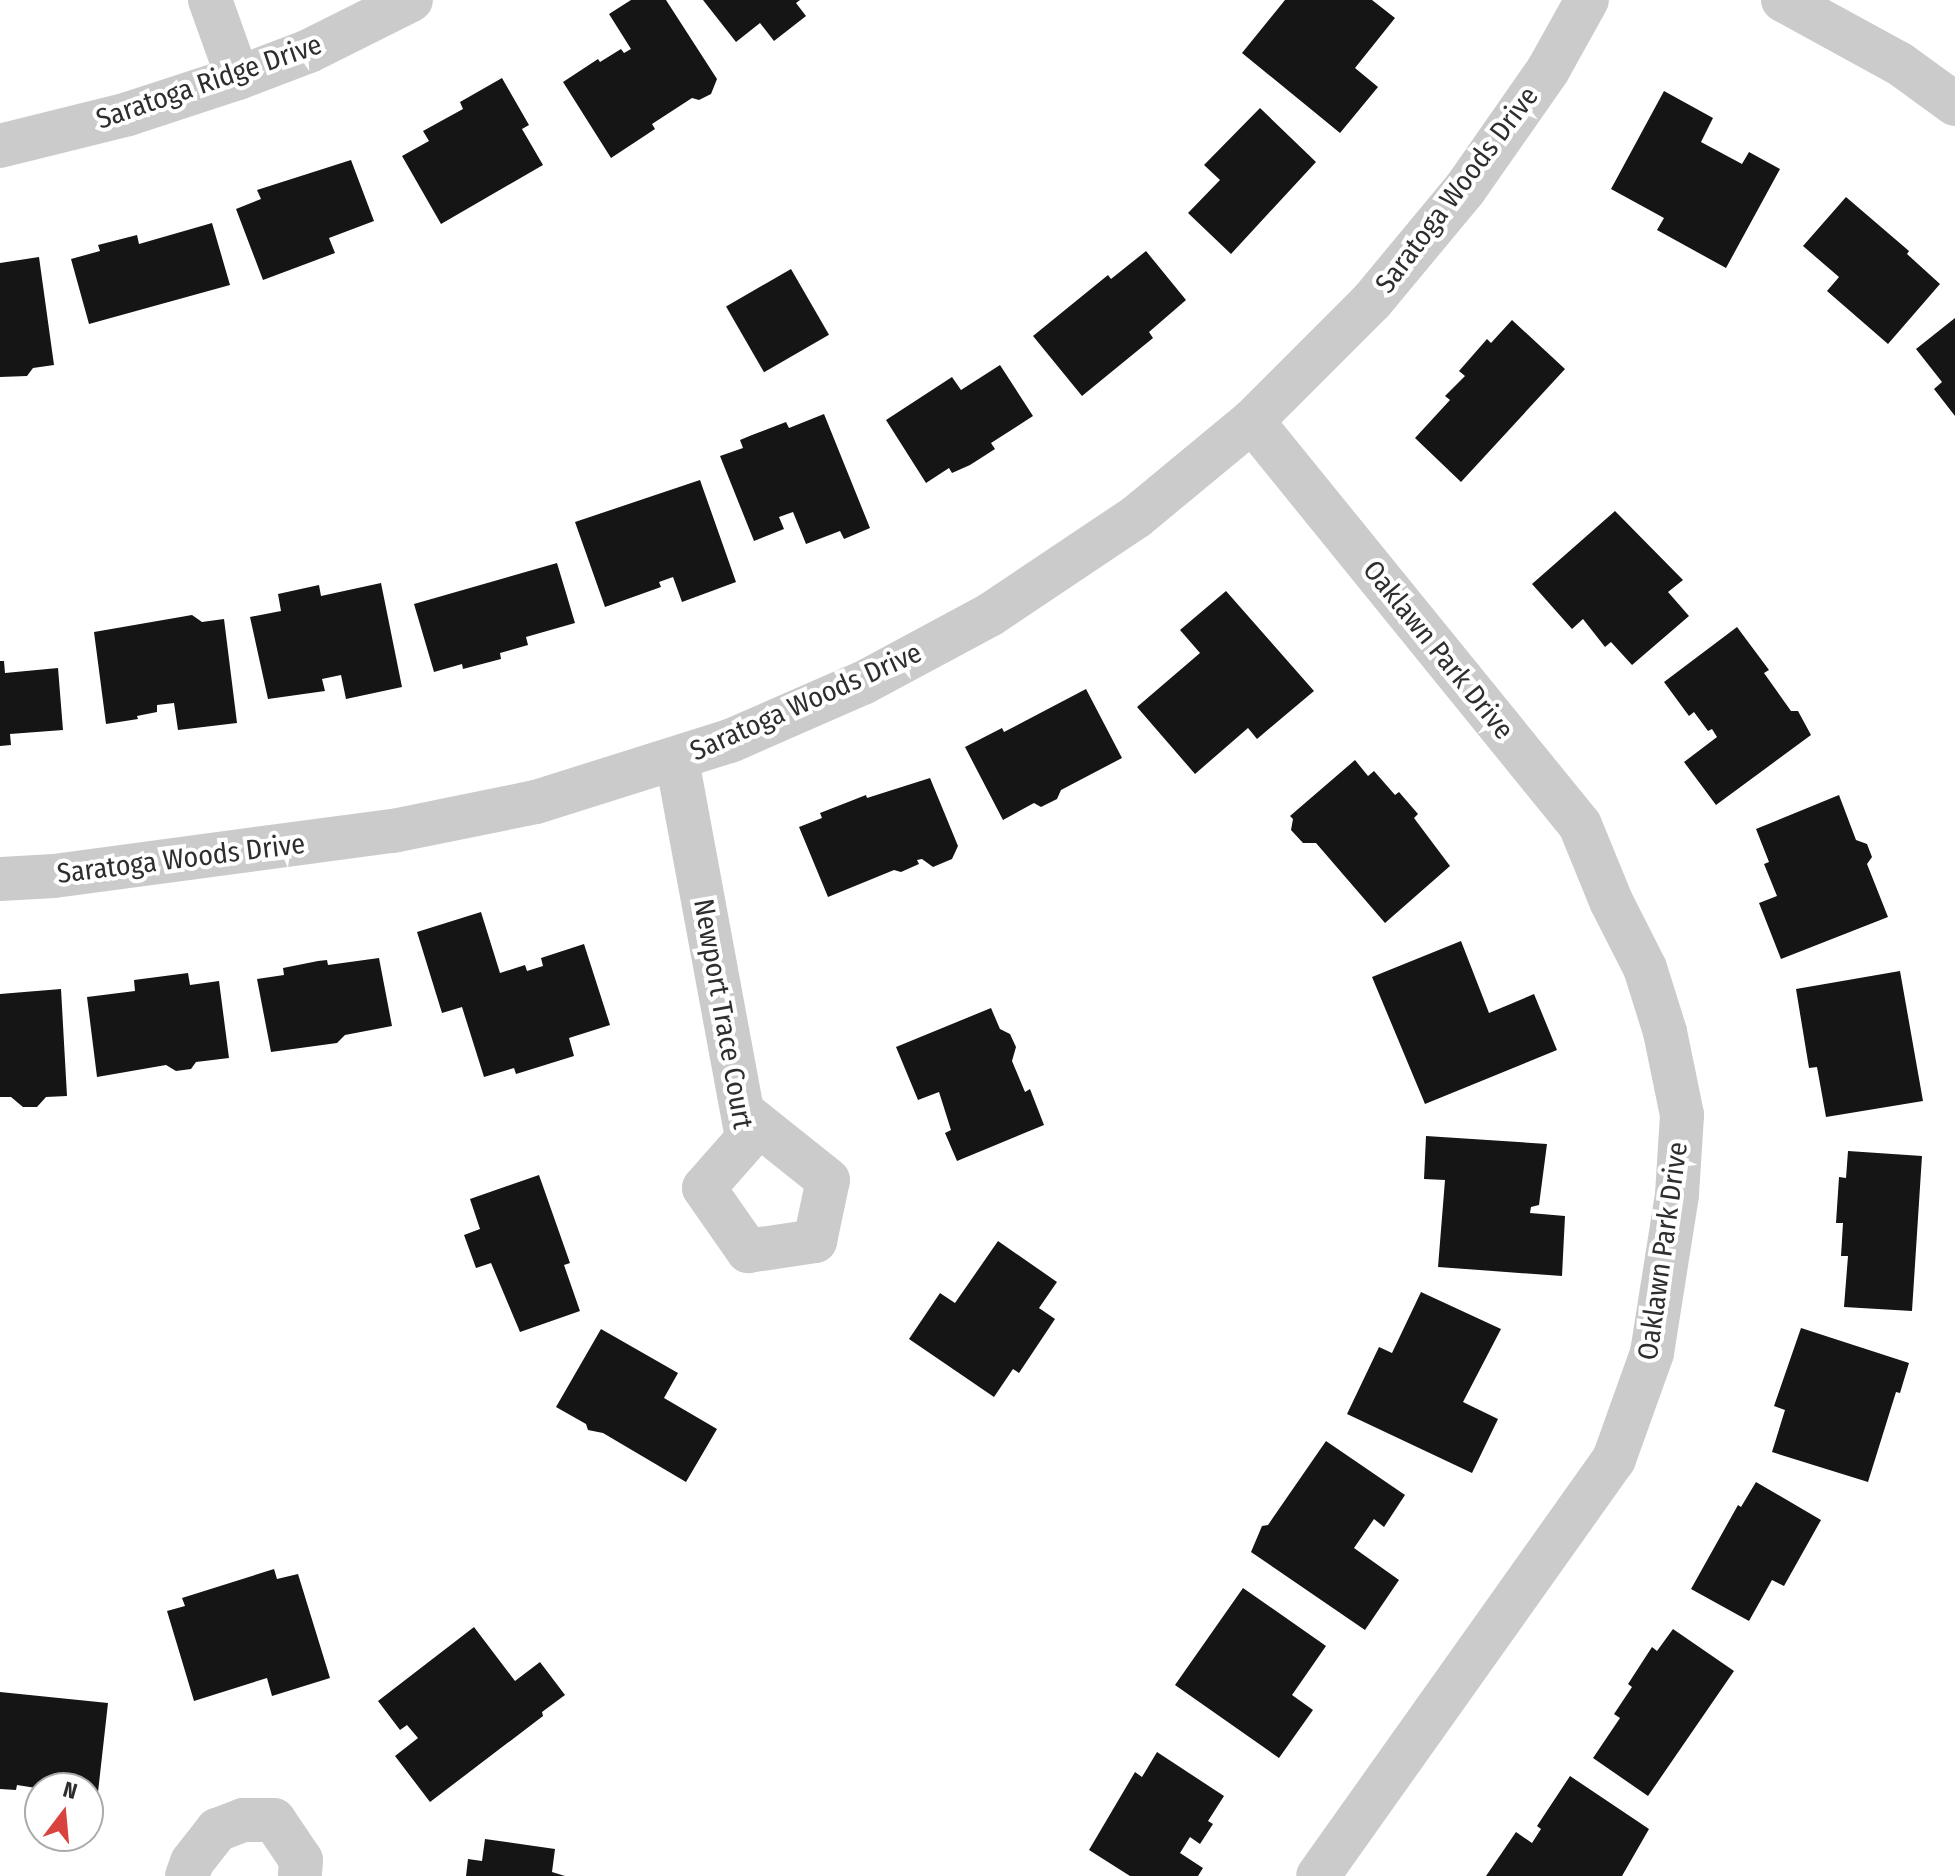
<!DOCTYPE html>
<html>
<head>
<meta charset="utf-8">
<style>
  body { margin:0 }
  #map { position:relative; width:1955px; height:1876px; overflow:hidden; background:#fff; font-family:"Fira Sans Condensed",sans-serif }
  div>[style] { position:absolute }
  .building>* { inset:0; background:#151515; transform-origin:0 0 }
  .minor>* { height:44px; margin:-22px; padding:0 22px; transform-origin:22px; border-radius:22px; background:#cbcbcb }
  span { translate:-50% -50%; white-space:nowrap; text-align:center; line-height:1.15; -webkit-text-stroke:8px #fff; paint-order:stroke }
  .street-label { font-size:28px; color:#2e2e2e }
  .north { position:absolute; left:24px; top:1772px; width:80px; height:80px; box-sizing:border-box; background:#fff; border:2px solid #ababab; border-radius:50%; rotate:16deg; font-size:22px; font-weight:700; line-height:32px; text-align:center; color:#2e2e2e }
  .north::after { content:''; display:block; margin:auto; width:28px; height:36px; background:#d8443d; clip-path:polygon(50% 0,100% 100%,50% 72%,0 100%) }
</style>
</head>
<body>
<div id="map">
  <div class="building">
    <div style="clip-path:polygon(631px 0,666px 0,717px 79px,711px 94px,699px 100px,692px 98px,652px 124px,655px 129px,611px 158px,563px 82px,598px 59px,600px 62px,621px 49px,624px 53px,631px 49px,609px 14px)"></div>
    <div style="clip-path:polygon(703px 0,800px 0,796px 3px,806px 16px,774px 41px,760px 23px,736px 42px)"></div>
    <div style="clip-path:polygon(1285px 0,1372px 0,1395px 18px,1355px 68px,1378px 87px,1340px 133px,1242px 53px)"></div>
    <div style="clip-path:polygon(502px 78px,529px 125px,522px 129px,543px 165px,441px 224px,402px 156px,429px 141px,423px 131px,463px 109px,460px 102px)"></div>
    <div style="clip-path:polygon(1664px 91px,1713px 118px,1701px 142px,1742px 164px,1749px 152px,1780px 169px,1726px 268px,1657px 230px,1664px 218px,1611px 189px)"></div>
    <div style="clip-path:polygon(1260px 108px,1316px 162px,1231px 254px,1188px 213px,1220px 180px,1204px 165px)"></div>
    <div style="clip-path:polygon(351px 160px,374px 221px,329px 238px,335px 253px,263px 280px,236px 209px,261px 199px,257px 190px)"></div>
    <div style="clip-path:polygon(1846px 197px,1909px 251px,1907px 254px,1940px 284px,1888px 344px,1827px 291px,1839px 277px,1803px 246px)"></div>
    <div style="clip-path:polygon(212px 223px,230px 285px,89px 324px,71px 259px,100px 251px,98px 245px,137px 235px,139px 244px)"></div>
    <div style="clip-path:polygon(1146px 251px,1186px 300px,1149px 332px,1153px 338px,1082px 396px,1033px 336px,1108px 275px,1111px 279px)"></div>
    <div style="clip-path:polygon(39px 257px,54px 365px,33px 368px,27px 376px,0 377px,0 263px)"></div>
    <div style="left:791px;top:269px;width:76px;height:75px;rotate:60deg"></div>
    <div style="clip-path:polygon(1955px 318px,1955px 416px,1934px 389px,1942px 382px,1916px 349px)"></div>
    <div style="clip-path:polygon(1512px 320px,1565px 369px,1461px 482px,1415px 438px,1450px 400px,1445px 396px,1465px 376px,1459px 371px,1487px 339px,1491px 343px)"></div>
    <div style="clip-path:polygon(1000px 365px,1033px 416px,991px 443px,995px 449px,970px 465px,952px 473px,949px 468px,926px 483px,886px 420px,952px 377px,961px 390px)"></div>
    <div style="clip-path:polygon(824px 414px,870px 528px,844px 539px,840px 531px,806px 544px,793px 512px,779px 517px,784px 529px,754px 541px,720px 456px,743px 448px,740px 440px,752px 435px,786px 422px,789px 428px)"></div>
    <div style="clip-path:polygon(700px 480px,736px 582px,682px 602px,673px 577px,659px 582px,661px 587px,605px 607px,575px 522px)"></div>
    <div style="clip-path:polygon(1615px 511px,1683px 580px,1668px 592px,1689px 616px,1632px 665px,1611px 642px,1605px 647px,1583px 619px,1572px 629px,1532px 584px)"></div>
    <div style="clip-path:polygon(557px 563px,575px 623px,526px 637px,528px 645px,500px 653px,501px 659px,463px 669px,462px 664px,434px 672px,414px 604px)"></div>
    <div style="clip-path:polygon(381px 583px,402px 687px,346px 699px,341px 675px,322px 679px,325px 691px,268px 699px,250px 617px,281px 611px,278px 594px,319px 585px,321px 596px)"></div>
    <div style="clip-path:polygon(1226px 591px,1314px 691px,1257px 739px,1248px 728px,1195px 774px,1137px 707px,1200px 653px,1180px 630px)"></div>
    <div style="clip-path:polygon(192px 615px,202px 622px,224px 619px,237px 723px,178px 730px,174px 703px,157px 705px,157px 712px,137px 716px,138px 719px,106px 724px,94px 632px)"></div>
    <div style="clip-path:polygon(1737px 627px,1769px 670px,1764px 673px,1791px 711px,1798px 711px,1811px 735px,1716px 805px,1684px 762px,1717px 737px,1712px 729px,1708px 731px,1694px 712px,1689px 716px,1664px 682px)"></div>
    <div style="clip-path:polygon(0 661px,4px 661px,5px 673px,58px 668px,63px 730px,10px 734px,11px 745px,0 746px)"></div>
    <div style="clip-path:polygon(1086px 689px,1122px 758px,1061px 790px,1057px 799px,1041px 807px,1034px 803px,1003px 820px,965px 747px,1002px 728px,1004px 732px)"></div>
    <div style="clip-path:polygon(1355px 760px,1368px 776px,1374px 771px,1395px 795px,1399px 792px,1418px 814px,1414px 818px,1450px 866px,1385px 923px,1316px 843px,1303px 843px,1291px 830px,1293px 819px,1290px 816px)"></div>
    <div style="clip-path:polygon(930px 778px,958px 846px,952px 859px,933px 867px,922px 859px,917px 860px,919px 864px,901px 872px,894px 870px,828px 897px,799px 827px,822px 818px,820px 813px,866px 795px,867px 798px)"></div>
    <div style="clip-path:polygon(1839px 795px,1856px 840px,1867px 844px,1872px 857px,1867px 864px,1888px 917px,1781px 959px,1759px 903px,1777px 896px,1764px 864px,1769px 862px,1756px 829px)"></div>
    <div style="clip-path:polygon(481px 912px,500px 973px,525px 965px,527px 971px,543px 966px,541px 958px,584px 944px,610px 1025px,569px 1038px,574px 1056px,516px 1074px,514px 1068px,484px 1077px,462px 1007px,442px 1013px,417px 932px)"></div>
    <div style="clip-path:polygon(1461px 941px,1489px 1013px,1534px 994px,1557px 1050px,1425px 1104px,1372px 977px)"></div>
    <div style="clip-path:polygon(379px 958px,392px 1026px,345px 1035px,337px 1043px,271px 1052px,257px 979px,284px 975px,283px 968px,318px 961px,327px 960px,328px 965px)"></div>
    <div style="clip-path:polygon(1900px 971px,1923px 1101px,1826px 1117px,1817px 1067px,1809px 1068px,1796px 989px)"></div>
    <div style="clip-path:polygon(188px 973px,190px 985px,219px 981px,229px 1058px,196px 1062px,191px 1069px,176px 1071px,166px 1065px,97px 1077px,87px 997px,135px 991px,134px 980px)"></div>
    <div style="clip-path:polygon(61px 989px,67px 1096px,46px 1097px,37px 1107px,23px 1107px,11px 1097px,0 1097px,0 994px)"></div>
    <div style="clip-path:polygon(991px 1008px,1000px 1029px,1010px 1034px,1016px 1047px,1012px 1061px,1025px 1092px,1030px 1089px,1044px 1125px,957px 1161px,945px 1133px,951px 1130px,939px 1092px,918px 1100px,896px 1047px)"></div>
    <div style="clip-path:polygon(1426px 1136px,1547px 1144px,1539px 1205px,1531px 1207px,1530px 1213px,1565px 1216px,1562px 1276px,1438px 1267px,1445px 1180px,1424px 1179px)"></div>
    <div style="clip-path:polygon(1848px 1151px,1922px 1156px,1912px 1311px,1844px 1307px,1848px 1256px,1841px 1256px,1843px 1223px,1836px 1223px,1839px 1177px,1846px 1178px)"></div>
    <div style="clip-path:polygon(539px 1175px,570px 1263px,564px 1265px,580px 1311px,520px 1332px,491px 1263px,476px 1268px,464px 1235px,480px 1229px,470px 1199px)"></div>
    <div style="clip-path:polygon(998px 1241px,1057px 1282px,1039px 1308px,1055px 1319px,1019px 1373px,1013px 1369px,994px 1397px,909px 1339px,940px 1293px,955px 1303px)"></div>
    <div style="clip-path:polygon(1421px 1292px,1501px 1329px,1463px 1402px,1498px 1419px,1472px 1473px,1347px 1414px,1379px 1347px,1392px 1353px)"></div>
    <div style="clip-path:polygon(1801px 1328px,1909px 1363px,1900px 1393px,1896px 1392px,1868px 1482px,1772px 1452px,1785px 1410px,1774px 1406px)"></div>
    <div style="clip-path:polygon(601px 1329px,678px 1373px,664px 1398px,717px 1429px,686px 1482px,603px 1433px,588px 1430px,586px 1424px,556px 1407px)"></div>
    <div style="clip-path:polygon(1326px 1441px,1405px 1495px,1384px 1527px,1374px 1519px,1354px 1548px,1399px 1580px,1365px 1630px,1251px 1552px,1262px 1526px,1268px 1525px)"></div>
    <div style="clip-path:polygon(1756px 1482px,1821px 1520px,1784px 1586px,1772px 1580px,1749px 1621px,1691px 1589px,1738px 1505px,1741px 1507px)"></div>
    <div style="clip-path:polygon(274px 1569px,277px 1579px,298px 1574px,330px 1678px,272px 1696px,267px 1678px,194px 1701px,167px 1611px,185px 1606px,182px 1598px)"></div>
    <div style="clip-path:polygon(1243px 1588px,1326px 1646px,1292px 1695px,1313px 1710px,1279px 1758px,1175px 1685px)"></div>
    <div style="clip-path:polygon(474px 1627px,515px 1681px,540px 1662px,565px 1695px,542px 1712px,543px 1716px,430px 1802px,395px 1756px,418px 1738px,407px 1725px,400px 1730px,378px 1701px)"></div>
    <div style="clip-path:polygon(1673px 1629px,1734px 1671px,1648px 1796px,1593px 1758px,1620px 1718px,1614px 1714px,1632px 1687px,1628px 1684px,1652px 1647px,1657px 1651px)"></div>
    <div style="clip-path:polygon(0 1692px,108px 1703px,95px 1819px,88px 1818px,88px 1788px,40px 1788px,40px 1812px,33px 1812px,36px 1788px,17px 1785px,16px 1790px,0 1789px)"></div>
    <div style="clip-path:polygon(1157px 1752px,1224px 1796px,1208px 1821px,1213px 1824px,1200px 1844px,1190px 1837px,1180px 1853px,1203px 1868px,1198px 1876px,1130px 1876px,1089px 1850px,1135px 1772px,1142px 1777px)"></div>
    <div style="clip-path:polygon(1570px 1776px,1649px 1829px,1622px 1876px,1486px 1876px,1516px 1832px,1532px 1843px,1541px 1829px,1537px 1826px)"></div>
    <div style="clip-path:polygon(485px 1839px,555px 1849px,552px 1872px,565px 1876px,466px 1876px,468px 1859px,482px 1861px)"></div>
  </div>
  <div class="minor">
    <div style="left:210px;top:0;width:83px;rotate:70.3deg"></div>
    <div style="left:1783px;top:0;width:133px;rotate:28.7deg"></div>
    <div style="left:1900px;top:64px;width:68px;rotate:36deg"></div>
    <div style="left:0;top:146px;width:132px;rotate:-14deg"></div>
    <div style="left:128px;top:114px;width:116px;rotate:-18.1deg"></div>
    <div style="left:238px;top:78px;width:76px;rotate:-20.8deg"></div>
    <div style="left:309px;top:51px;width:114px;rotate:-26.6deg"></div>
    <div style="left:1252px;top:421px;width:520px;rotate:50.93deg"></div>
    <div style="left:1580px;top:825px;width:82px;rotate:67.8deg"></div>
    <div style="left:1611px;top:901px;width:75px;rotate:63.1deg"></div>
    <div style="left:1645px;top:968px;width:67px;rotate:72.6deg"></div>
    <div style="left:1665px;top:1032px;width:85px;rotate:78.4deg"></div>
    <div style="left:1682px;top:1115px;width:80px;rotate:93.6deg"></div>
    <div style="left:1677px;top:1195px;width:160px;rotate:99deg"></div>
    <div style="left:1652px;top:1353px;width:113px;rotate:109.7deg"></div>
    <div style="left:1614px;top:1459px;width:511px;rotate:125.37deg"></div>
    <div style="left:677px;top:760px;width:385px;rotate:79.5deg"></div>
    <div style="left:747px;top:1139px;width:65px;rotate:131.3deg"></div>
    <div style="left:704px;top:1188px;width:77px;rotate:55.1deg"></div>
    <div style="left:748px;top:1251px;width:68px;rotate:-8.5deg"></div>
    <div style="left:815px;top:1241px;width:62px;rotate:-78deg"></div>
    <div style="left:828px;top:1180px;width:101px;rotate:-141.4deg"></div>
    <div style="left:0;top:879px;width:54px;rotate:-3.2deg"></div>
    <div style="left:54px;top:876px;width:342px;rotate:-7.6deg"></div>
    <div style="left:393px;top:831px;width:146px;rotate:-11.5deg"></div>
    <div style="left:536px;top:802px;width:203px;rotate:-17.5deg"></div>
    <div style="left:730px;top:741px;width:145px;rotate:-23.6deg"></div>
    <div style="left:863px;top:683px;width:145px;rotate:-28.3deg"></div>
    <div style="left:991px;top:614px;width:174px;rotate:-33.8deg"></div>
    <div style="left:1136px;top:517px;width:151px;rotate:-39.6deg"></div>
    <div style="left:1252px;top:421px;width:170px;rotate:-45deg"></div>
    <div style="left:1372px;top:301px;width:146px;rotate:-50.3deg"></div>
    <div style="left:1465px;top:189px;width:145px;rotate:-55.1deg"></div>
    <div style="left:1548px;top:70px;width:80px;rotate:-60.9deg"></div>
    <div style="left:187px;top:1876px;width:15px;rotate:-70deg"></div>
    <div style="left:192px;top:1862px;width:41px;rotate:-52deg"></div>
    <div style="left:217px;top:1830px;width:28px;rotate:-21deg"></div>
    <div style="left:243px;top:1820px;width:31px"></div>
    <div style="left:274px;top:1820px;width:48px;rotate:56deg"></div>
    <div style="left:301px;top:1860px;width:16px;rotate:94deg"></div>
  </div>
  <div class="street-label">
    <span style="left:209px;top:82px;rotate:-19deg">Saratoga Ridge Drive</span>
    <span style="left:1457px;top:190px;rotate:-53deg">Saratoga Woods Drive</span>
    <span style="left:1438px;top:650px;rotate:51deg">Oaklawn Park Drive</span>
    <span style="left:806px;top:702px;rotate:-24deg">Saratoga Woods Drive</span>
    <span style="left:181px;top:859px;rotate:-7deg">Saratoga Woods Drive</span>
    <span style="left:723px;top:1014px;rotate:80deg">Newport Trace Court</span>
    <span style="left:1663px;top:1251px;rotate:-82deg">Oaklawn Park Drive</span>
  </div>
  <div class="north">N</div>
</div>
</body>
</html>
